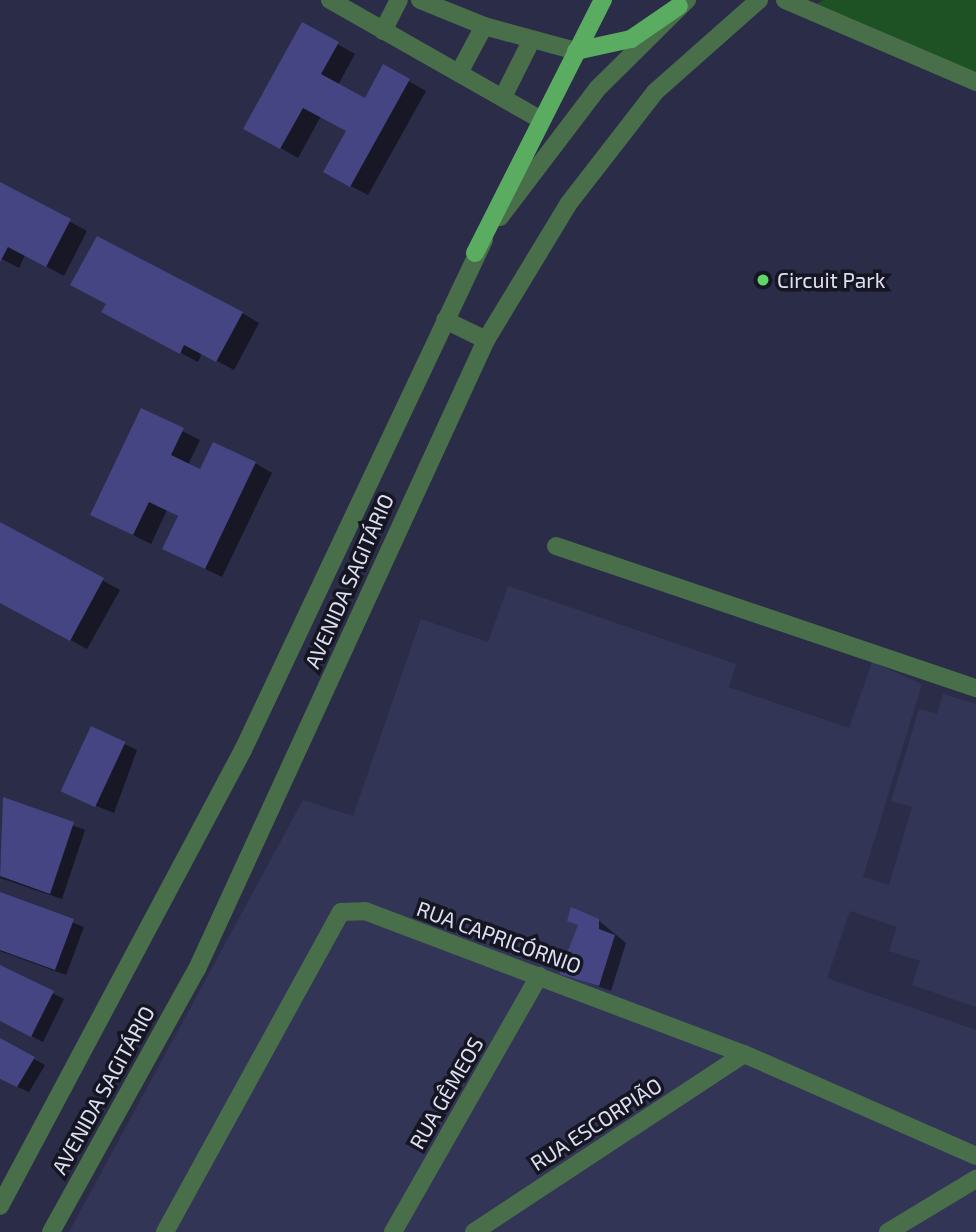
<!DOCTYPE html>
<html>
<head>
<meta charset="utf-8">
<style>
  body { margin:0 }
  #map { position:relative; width:976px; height:1232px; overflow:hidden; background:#2b2c48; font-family:"Exo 2",sans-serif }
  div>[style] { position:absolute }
  .built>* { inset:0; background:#333557 }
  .green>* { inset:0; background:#1e5123 }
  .shadow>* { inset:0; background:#0007 }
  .building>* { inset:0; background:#444582; transform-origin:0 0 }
  .minor>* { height:18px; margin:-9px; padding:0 9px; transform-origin:9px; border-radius:9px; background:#486e4a }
  .major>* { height:18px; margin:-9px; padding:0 9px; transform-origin:9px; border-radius:9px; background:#5aac60 }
  .dots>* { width:19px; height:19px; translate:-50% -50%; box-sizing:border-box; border:4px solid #151622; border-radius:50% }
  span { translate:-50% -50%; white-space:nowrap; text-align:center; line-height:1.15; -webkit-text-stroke:7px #151622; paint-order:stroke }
  .poi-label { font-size:21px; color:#dee0f2 }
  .left { translate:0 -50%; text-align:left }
  .street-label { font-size:21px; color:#dee0f2 }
</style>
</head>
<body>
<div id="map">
  <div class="built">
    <div style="clip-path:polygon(508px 586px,736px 664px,729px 687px,849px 728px,872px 662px,922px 684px,863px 877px,889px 885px,912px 807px,891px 801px,919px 709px,937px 714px,943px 694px,976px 704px,976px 1007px,912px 985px,920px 961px,889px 951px,897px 927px,850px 911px,827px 978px,976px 1030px,976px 1232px,69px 1232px,303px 800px,353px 816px,421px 619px,488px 642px)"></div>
  </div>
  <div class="green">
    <div style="clip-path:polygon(823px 0,976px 0,976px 82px,807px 10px)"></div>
  </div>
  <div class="shadow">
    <div style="clip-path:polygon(302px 24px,355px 54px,338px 85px,366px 100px,384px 67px,426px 91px,368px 195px,343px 182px,348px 131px,321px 116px,298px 158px,245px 128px)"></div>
    <div style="clip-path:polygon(0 184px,87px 231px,64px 276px,25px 255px,19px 268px,0 258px)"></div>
    <div style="clip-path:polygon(242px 313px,259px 323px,234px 370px,202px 353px,198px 362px,121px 321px)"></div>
    <div style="clip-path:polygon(142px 411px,200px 440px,188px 465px,201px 472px,255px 463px,272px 473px,222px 577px,164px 549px,179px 517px,167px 510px,151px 544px,93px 515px)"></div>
    <div style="clip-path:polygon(0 524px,120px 590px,87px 649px,0 601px)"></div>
    <div style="clip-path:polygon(92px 728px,137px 750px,114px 813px,79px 799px)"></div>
    <div style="clip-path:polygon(4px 799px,85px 830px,62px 899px,0 878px)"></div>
    <div style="clip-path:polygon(0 894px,84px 927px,66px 975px,0 951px)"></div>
    <div style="clip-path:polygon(598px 920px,626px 943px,611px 991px,561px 973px)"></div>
    <div style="clip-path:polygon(0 967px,64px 999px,43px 1042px,0 1020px)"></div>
    <div style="clip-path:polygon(0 1040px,45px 1065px,29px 1092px,0 1079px)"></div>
  </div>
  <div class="building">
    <div style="clip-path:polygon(302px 22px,339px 42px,321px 74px,365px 98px,383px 64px,410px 79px,350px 187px,323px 172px,346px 131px,303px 108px,280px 149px,243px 129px)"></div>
    <div style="clip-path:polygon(0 182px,71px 219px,46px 267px,8px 247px,0 262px)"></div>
    <div style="clip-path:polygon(97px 236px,243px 312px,216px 362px,184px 345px,180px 354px,101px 312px,106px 304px,70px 285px)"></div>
    <div style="clip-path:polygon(141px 408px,184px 428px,171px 455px,200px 469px,213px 442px,256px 462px,205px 569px,162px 549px,178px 516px,149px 502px,133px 535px,90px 515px)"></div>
    <div style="clip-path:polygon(0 522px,104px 578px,70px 641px,0 603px)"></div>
    <div style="left:91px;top:726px;width:38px;height:72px;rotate:25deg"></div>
    <div style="clip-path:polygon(3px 797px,74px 822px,50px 894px,0 876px)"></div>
    <div style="clip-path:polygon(0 892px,74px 919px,55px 970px,0 950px)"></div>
    <div style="clip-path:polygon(571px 907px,599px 919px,599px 929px,615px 935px,599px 986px,559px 974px,578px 925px,567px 921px)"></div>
    <div style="clip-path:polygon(0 965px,54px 991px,31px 1037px,0 1021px)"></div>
    <div style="clip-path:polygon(0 1038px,35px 1057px,17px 1087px,0 1079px)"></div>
  </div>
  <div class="minor">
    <div style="left:330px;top:0;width:243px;rotate:29.6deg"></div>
    <div style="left:420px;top:0;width:69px;rotate:22.1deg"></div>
    <div style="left:484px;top:26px;width:95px;rotate:15.2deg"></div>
    <div style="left:785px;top:0;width:208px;rotate:23.2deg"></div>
    <div style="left:383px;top:31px;width:35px;rotate:-63deg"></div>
    <div style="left:459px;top:73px;width:53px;rotate:-62deg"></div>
    <div style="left:503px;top:97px;width:63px;rotate:-63.4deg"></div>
    <div style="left:500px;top:217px;width:161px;rotate:-52.8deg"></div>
    <div style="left:597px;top:89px;width:127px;rotate:-44.7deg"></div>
    <div style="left:445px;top:320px;width:46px;rotate:26deg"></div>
    <div style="left:556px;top:546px;width:443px;rotate:18.7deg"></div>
    <div style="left:0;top:1206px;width:517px;rotate:-61.95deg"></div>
    <div style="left:243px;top:750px;width:564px;rotate:-64.71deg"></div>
    <div style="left:51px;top:1232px;width:301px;rotate:-61deg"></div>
    <div style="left:197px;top:969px;width:692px;rotate:-65.32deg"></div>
    <div style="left:486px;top:340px;width:160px;rotate:-58.8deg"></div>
    <div style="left:569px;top:203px;width:140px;rotate:-52.2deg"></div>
    <div style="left:655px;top:92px;width:139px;rotate:-41.5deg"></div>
    <div style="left:165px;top:1232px;width:365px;rotate:-61.2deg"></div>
    <div style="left:341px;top:912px;width:24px;rotate:-2deg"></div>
    <div style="left:365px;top:911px;width:405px;rotate:20.7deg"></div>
    <div style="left:744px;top:1054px;width:253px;rotate:23.7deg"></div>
    <div style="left:393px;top:1232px;width:295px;rotate:-60.3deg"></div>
    <div style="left:474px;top:1232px;width:323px;rotate:-33.4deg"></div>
    <div style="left:888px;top:1232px;width:103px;rotate:-31.1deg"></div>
  </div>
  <div class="major">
    <div style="left:576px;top:51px;width:56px;rotate:-12.3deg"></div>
    <div style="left:631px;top:39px;width:58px;rotate:-34.5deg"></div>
    <div style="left:475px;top:253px;width:284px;rotate:-63.2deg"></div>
  </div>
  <div class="dots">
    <div style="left:763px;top:280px;background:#60d56b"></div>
  </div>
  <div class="poi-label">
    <span class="left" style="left:777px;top:280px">Circuit Park</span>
  </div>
  <div class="street-label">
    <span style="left:349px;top:581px;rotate:-66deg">AVENIDA SAGITÁRIO</span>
    <span style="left:499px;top:937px;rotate:20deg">RUA CAPRICÓRNIO</span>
    <span style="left:103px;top:1090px;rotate:-61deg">AVENIDA SAGITÁRIO</span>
    <span style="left:446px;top:1093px;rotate:-60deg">RUA GÊMEOS</span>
    <span style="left:596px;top:1124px;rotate:-33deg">RUA ESCORPIÃO</span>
  </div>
</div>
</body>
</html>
